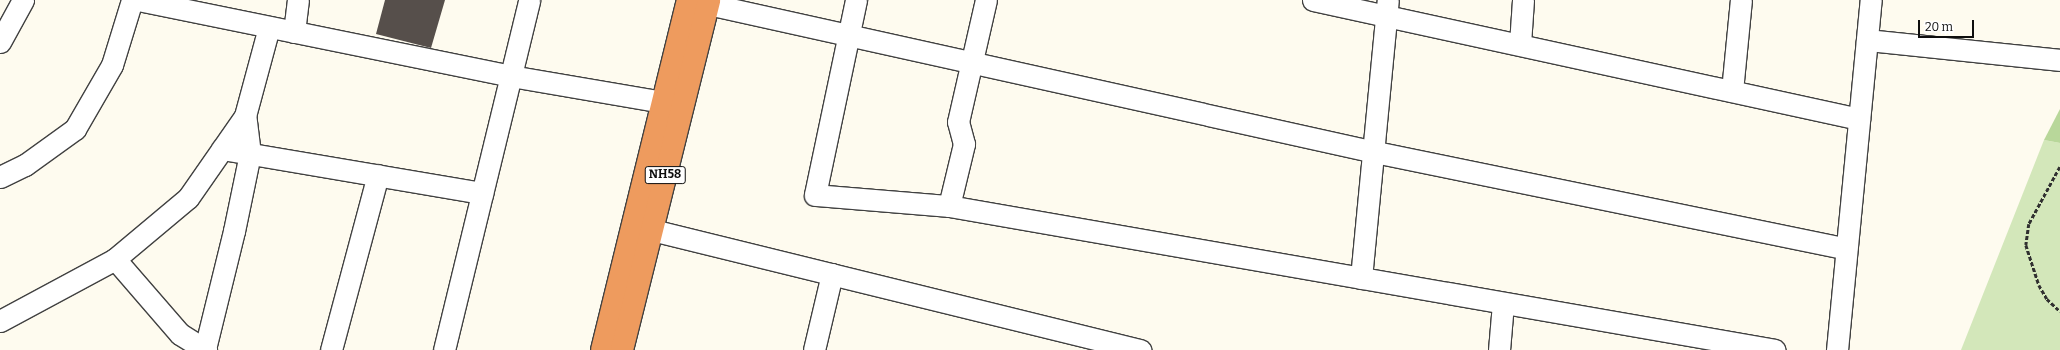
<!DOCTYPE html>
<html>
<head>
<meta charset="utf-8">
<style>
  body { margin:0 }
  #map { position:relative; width:2060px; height:350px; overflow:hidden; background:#fefbef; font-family:Bitter,serif }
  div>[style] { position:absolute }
  .green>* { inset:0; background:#d3e7ba }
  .forest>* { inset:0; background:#b8d79a }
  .building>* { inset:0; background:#564f4b }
  .path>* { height:2.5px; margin-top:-1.25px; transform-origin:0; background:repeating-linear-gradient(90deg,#303030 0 4px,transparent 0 6px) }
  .roads { filter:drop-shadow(1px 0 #414141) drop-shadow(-1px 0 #414141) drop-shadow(0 1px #414141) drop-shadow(0 -1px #414141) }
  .minor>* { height:21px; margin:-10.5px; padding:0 10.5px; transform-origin:10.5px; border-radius:10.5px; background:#fff }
  .highway>* { height:22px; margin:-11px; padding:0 11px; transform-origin:11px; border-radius:11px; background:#ee9b5e }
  span { translate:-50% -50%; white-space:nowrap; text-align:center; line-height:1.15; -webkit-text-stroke:4px #fff; paint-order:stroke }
  .shield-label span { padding:1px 3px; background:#fff; border:1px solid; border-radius:3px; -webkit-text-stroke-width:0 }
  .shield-label { font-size:12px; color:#0e0e0e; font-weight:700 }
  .scale { position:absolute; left:1918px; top:20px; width:56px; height:18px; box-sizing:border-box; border:2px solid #0e0e0e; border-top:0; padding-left:5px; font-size:12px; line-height:14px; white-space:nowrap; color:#0e0e0e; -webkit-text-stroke:3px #fff; paint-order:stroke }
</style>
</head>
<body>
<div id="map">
  <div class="green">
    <div style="clip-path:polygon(2044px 140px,2060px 143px,2060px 350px,1961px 350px)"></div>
  </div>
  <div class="forest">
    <div style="clip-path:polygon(2060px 109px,2060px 143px,2044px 140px)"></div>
  </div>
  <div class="building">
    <div style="clip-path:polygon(385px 0,445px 0,431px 48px,376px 34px)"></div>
  </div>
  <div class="path">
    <div style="left:2060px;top:167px;width:65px;rotate:118.5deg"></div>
    <div style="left:2029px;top:224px;width:21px;rotate:98deg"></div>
    <div style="left:2026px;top:245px;width:42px;rotate:72deg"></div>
    <div style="left:2039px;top:285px;width:16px;rotate:60deg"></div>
    <div style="left:2047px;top:299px;width:18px;rotate:43deg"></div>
  </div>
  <div class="roads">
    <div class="minor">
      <div style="left:138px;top:0;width:381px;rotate:11.5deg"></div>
      <div style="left:511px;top:76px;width:171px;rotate:9.7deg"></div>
      <div style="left:856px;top:0;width:199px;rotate:101.9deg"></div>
      <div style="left:815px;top:195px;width:134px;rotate:4.7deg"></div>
      <div style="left:949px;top:206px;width:838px;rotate:9.89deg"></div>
      <div style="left:1313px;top:0;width:559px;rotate:12.3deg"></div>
      <div style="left:708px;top:4px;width:683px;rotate:12.51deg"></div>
      <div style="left:1375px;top:152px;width:481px;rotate:11.6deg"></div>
      <div style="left:294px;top:32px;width:32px;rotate:-83deg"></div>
      <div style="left:1867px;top:40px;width:194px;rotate:5.9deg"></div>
      <div style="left:0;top:42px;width:48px;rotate:-61.3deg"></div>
      <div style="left:1520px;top:44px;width:44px;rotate:-86.1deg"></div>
      <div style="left:1732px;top:91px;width:91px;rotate:-84.4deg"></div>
      <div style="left:222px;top:149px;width:264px;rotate:9.6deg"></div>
      <div style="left:0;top:177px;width:28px;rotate:-26deg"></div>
      <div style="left:25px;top:165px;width:62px;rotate:-35.8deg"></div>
      <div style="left:75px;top:129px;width:74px;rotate:-60deg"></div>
      <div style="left:112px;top:65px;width:68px;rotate:-72.9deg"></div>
      <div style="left:949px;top:206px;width:64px;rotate:-76.4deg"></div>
      <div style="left:964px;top:144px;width:23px;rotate:-105deg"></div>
      <div style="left:958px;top:122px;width:125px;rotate:-77.1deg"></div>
      <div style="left:652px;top:230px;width:503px;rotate:13.82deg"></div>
      <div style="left:115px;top:259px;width:99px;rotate:49.1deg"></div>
      <div style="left:180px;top:334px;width:31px;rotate:32deg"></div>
      <div style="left:1361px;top:278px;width:279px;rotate:-84.5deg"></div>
      <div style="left:0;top:321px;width:131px;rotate:-28.3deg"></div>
      <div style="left:115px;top:259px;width:95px;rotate:-39.9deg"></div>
      <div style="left:188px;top:198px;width:100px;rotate:-55.2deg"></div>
      <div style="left:245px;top:116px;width:92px;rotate:-74.9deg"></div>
      <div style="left:205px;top:349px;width:122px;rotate:-76.2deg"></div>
      <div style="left:234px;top:231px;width:79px;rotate:-78.3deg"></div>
      <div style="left:250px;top:154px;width:38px;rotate:-97deg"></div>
      <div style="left:331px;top:350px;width:181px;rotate:-75deg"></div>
      <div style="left:444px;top:350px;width:360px;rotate:-76.3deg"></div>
      <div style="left:814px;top:350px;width:78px;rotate:-76.7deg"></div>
      <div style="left:1499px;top:350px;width:47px;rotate:-85.1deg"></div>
      <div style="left:1837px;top:350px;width:352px;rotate:-84.5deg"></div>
    </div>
    <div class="highway">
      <div style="left:602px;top:350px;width:360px;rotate:-76.2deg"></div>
      <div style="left:622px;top:350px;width:361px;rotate:-76deg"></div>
    </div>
  </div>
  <div class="shield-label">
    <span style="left:665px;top:175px">NH58</span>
  </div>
  <div class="scale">20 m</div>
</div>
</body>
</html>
